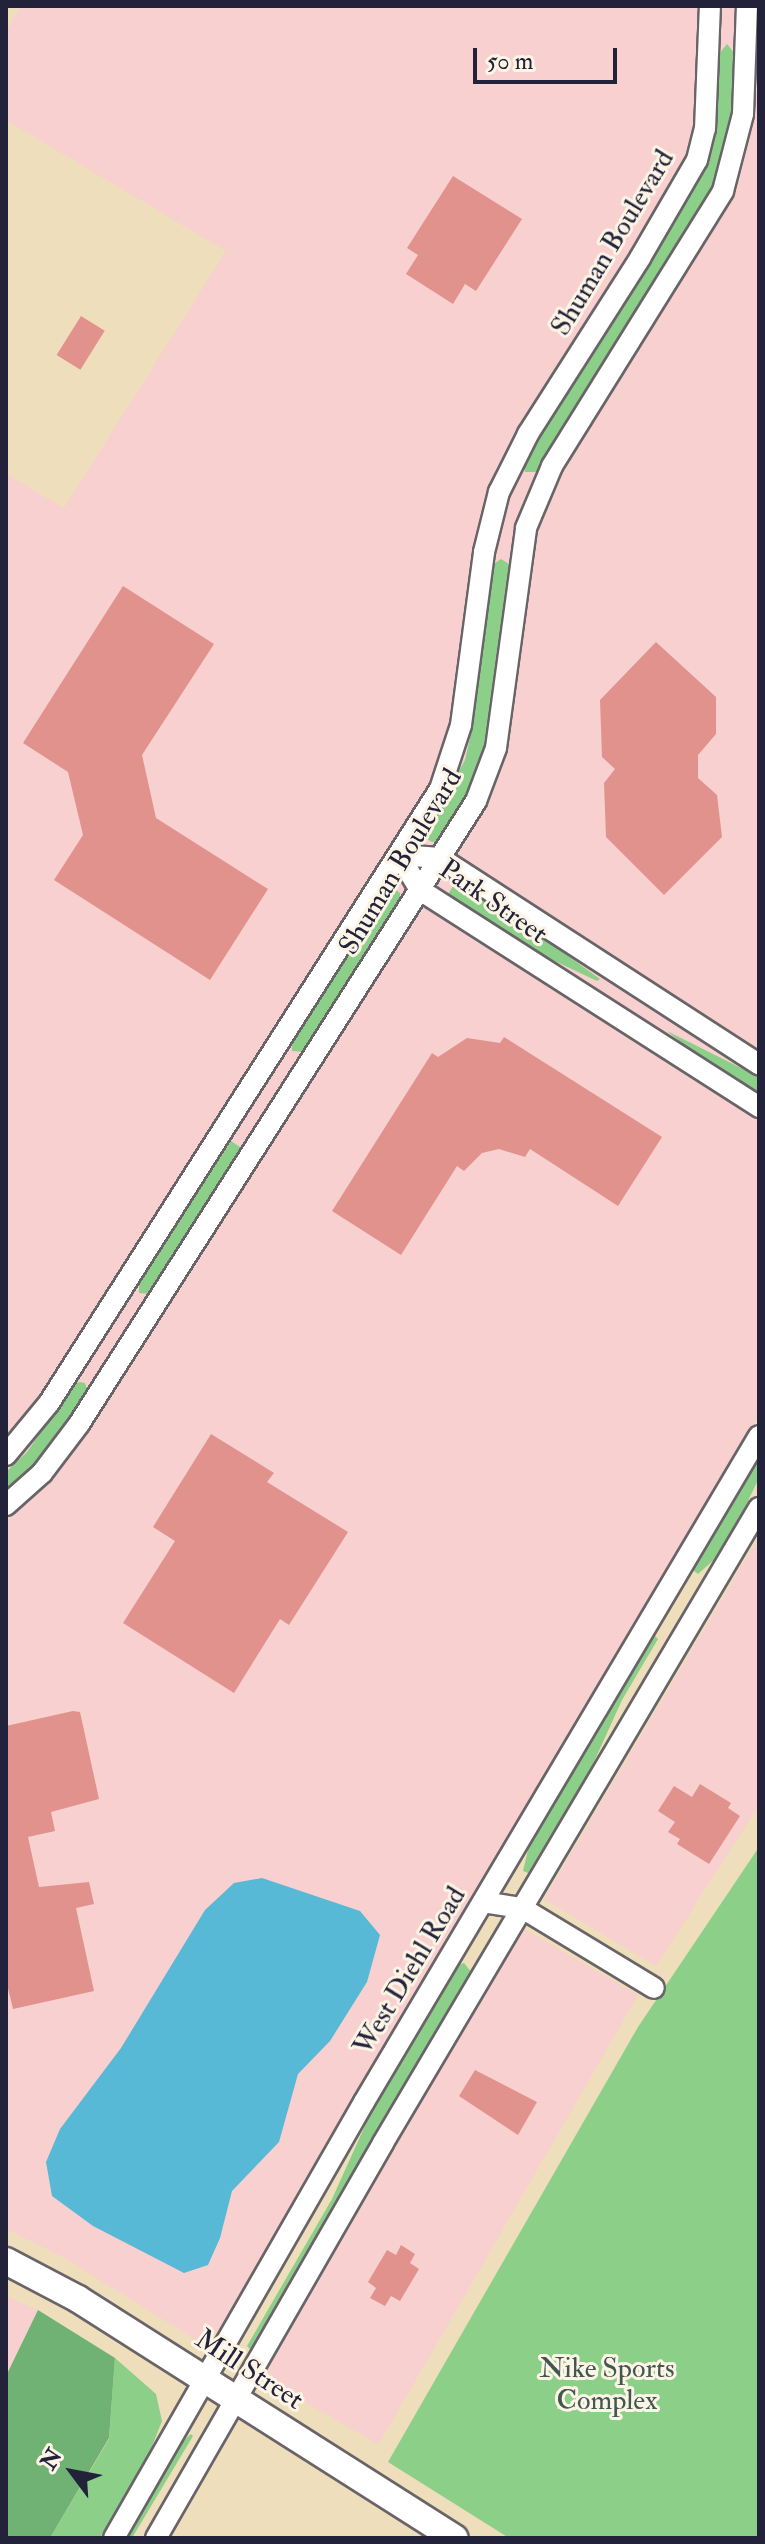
<!DOCTYPE html>
<html>
<head>
<meta charset="utf-8">
<style>
  body { margin:0 }
  #map { position:relative; width:765px; height:2544px; overflow:hidden; background:#eedebc; font-family:"IM FELL Double Pica",serif }
  div>[style] { position:absolute }
  .built>* { inset:0; background:#f7d0cf; transform-origin:0 0 }
  .green>* { inset:0; background:#8bcf88 }
  .forest>* { inset:0; background:#70b274 }
  .water>* { inset:0; background:#57b9d5 }
  .building>* { inset:0; background:#e1928d; transform-origin:0 0 }
  .roads { filter:drop-shadow(2px 0 #696468) drop-shadow(-2px 0 #696468) drop-shadow(0 2px #696468) drop-shadow(0 -2px #696468) }
  .minor>* { height:20px; margin:-10px; padding:0 10px; transform-origin:10px; border-radius:10px; background:#fff }
  .major>* { height:26px; margin:-13px; padding:0 13px; transform-origin:13px; border-radius:13px; background:#fff }
  span { translate:-50% -50%; white-space:nowrap; text-align:center; line-height:1.15; -webkit-text-stroke:6px #fcf5e5; paint-order:stroke }
  .street-label { font-size:28px; color:#22223b }
  .park-label { font-size:28px; color:#425652 }
  .frame { position:absolute; inset:0; border:8px solid #22223b; pointer-events:none }
  .north { position:absolute; left:32px; top:2432px; width:80px; height:80px; -webkit-text-stroke:6px #fcf5e5; paint-order:stroke; rotate:302deg; font-size:22px; font-weight:700; line-height:32px; text-align:center; color:#22223b }
  .north::after { content:''; display:block; margin:auto; width:28px; height:36px; background:#22223b; clip-path:polygon(50% 0,100% 100%,50% 72%,0 100%) }
  .scale { position:absolute; left:473px; top:48px; width:144px; height:36px; box-sizing:border-box; border:4px solid #22223b; border-top:0; padding-left:10px; font-size:24px; line-height:28px; white-space:nowrap; color:#22223b; -webkit-text-stroke:6px #fcf5e5; paint-order:stroke }
</style>
</head>
<body>
<div id="map">
  <div class="built">
    <div style="clip-path:polygon(22px 6px,759px 6px,759px 1415px,220px 2328px,206px 2339px,193px 2338px,61px 2256px,6px 2229px,6px 474px,64px 508px,226px 251px,6px 120px,6px 31px)"></div>
    <div style="clip-path:polygon(759px 1537px,759px 1805px,656px 1966px,544px 1899px)"></div>
    <div style="left:522px;top:1928px;width:134px;height:519px;rotate:30deg"></div>
    <div style="clip-path:polygon(6px 2296px,38px 2310px,6px 2376px)"></div>
  </div>
  <div class="green">
    <div style="clip-path:polygon(727px 44px,735px 54px,731px 116px,723px 159px,710px 191px,693px 225px,537px 472px,525px 472px,523px 463px,538px 437px,656px 252px,705px 165px,715px 118px,719px 54px)"></div>
    <div style="clip-path:polygon(501px 559px,509px 564px,483px 754px,463px 801px,438px 841px,432px 842px,427px 839px,426px 831px,465px 760px,473px 724px,492px 565px)"></div>
    <div style="clip-path:polygon(455px 883px,549px 942px,600px 979px,597px 981px,523px 946px,447px 896px)"></div>
    <div style="clip-path:polygon(396px 890px,400px 893px,400px 902px,304px 1052px,292px 1051px,292px 1041px,387px 892px)"></div>
    <div style="clip-path:polygon(667px 1031px,759px 1077px,759px 1095px,707px 1063px)"></div>
    <div style="clip-path:polygon(231px 1141px,240px 1147px,239px 1152px,150px 1294px,139px 1293px,139px 1284px)"></div>
    <div style="clip-path:polygon(80px 1382px,85px 1383px,87px 1389px,44px 1457px,6px 1491px,6px 1472px,27px 1452px,74px 1384px)"></div>
    <div style="clip-path:polygon(759px 1455px,759px 1478px,731px 1536px,717px 1557px,698px 1574px,693px 1570px,696px 1561px)"></div>
    <div style="clip-path:polygon(654px 1635px,658px 1639px,622px 1700px,587px 1777px,528px 1873px,523px 1871px,529px 1846px)"></div>
    <div style="clip-path:polygon(759px 1847px,759px 2538px,509px 2538px,388px 2462px,638px 2027px)"></div>
    <div style="clip-path:polygon(464px 1963px,472px 1973px,251px 2350px,247px 2346px,332px 2199px,373px 2108px,458px 1965px)"></div>
    <div style="clip-path:polygon(115px 2358px,156px 2394px,162px 2421px,151px 2449px,100px 2538px,50px 2538px,109px 2439px)"></div>
    <div style="clip-path:polygon(191px 2434px,193px 2436px,132px 2538px,125px 2538px,176px 2447px)"></div>
  </div>
  <div class="forest">
    <div style="clip-path:polygon(38px 2310px,115px 2358px,109px 2438px,50px 2538px,6px 2538px,6px 2376px)"></div>
  </div>
  <div class="water">
    <div style="clip-path:polygon(262px 1878px,360px 1911px,380px 1935px,367px 1982px,330px 2041px,298px 2074px,279px 2142px,232px 2191px,220px 2238px,208px 2265px,184px 2273px,93px 2226px,52px 2196px,46px 2162px,60px 2129px,121px 2048px,205px 1910px,234px 1883px)"></div>
  </div>
  <div class="building">
    <div style="clip-path:polygon(453px 176px,522px 219px,476px 291px,465px 284px,453px 304px,406px 274px,418px 255px,407px 248px)"></div>
    <div style="left:81px;top:316px;width:28px;height:46px;rotate:32deg"></div>
    <div style="clip-path:polygon(123px 586px,214px 644px,142px 755px,156px 818px,268px 889px,210px 980px,54px 880px,83px 835px,68px 772px,23px 743px)"></div>
    <div style="clip-path:polygon(656px 642px,716px 697px,716px 734px,698px 755px,698px 778px,717px 795px,722px 837px,664px 895px,606px 837px,604px 783px,615px 769px,602px 757px,600px 700px)"></div>
    <div style="clip-path:polygon(504px 1037px,662px 1137px,618px 1206px,530px 1149px,525px 1157px,499px 1149px,482px 1153px,464px 1171px,457px 1166px,401px 1255px,332px 1211px,432px 1053px,438px 1057px,467px 1038px,500px 1043px)"></div>
    <div style="clip-path:polygon(211px 1434px,274px 1473px,267px 1482px,348px 1532px,289px 1625px,280px 1619px,234px 1693px,123px 1623px,175px 1541px,153px 1527px)"></div>
    <div style="clip-path:polygon(73px 1711px,80px 1712px,99px 1799px,51px 1812px,55px 1831px,28px 1837px,39px 1887px,89px 1882px,94px 1904px,76px 1908px,94px 1991px,13px 2009px,6px 1980px,6px 1726px)"></div>
    <div style="clip-path:polygon(700px 1784px,731px 1803px,728px 1808px,740px 1816px,709px 1864px,677px 1844px,680px 1839px,668px 1832px,675px 1822px,658px 1811px,674px 1786px,692px 1797px)"></div>
    <div style="clip-path:polygon(475px 2070px,537px 2102px,518px 2135px,459px 2096px)"></div>
    <div style="clip-path:polygon(401px 2245px,415px 2254px,410px 2263px,419px 2269px,400px 2301px,391px 2296px,385px 2306px,370px 2298px,376px 2288px,368px 2282px,387px 2250px,396px 2255px)"></div>
  </div>
  <div class="roads">
    <div class="minor">
      <div style="left:399px;top:855px;width:41px;rotate:59deg"></div>
      <div style="left:420px;top:890px;width:403px;rotate:32.6deg"></div>
      <div style="left:399px;top:855px;width:41px;rotate:4.2deg"></div>
      <div style="left:440px;top:858px;width:380px;rotate:32.9deg"></div>
      <div style="left:6px;top:1455px;width:67px;rotate:-50.4deg"></div>
      <div style="left:49px;top:1403px;width:728px;rotate:-57.51deg"></div>
      <div style="left:440px;top:789px;width:67px;rotate:-71.8deg"></div>
      <div style="left:461px;top:725px;width:175px;rotate:-82.4deg"></div>
      <div style="left:484px;top:552px;width:62px;rotate:-76deg"></div>
      <div style="left:499px;top:492px;width:65px;rotate:-63.4deg"></div>
      <div style="left:528px;top:434px;width:209px;rotate:-57.5deg"></div>
      <div style="left:640px;top:258px;width:113px;rotate:-59.8deg"></div>
      <div style="left:697px;top:160px;width:32px;rotate:-76deg"></div>
      <div style="left:705px;top:129px;width:123px;rotate:-87.7deg"></div>
      <div style="left:6px;top:1505px;width:48px;rotate:-41.6deg"></div>
      <div style="left:42px;top:1473px;width:61px;rotate:-52.9deg"></div>
      <div style="left:79px;top:1424px;width:739px;rotate:-57.49deg"></div>
      <div style="left:476px;top:801px;width:57px;rotate:-69.3deg"></div>
      <div style="left:496px;top:748px;width:222px;rotate:-82.2deg"></div>
      <div style="left:526px;top:528px;width:67px;rotate:-67.2deg"></div>
      <div style="left:552px;top:466px;width:324px;rotate:-58.1deg"></div>
      <div style="left:723px;top:191px;width:80px;rotate:-75.4deg"></div>
      <div style="left:743px;top:114px;width:108px;rotate:-87.9deg"></div>
      <div style="left:483px;top:1902px;width:39px;rotate:9deg"></div>
      <div style="left:522px;top:1908px;width:154px;rotate:31.2deg"></div>
      <div style="left:114px;top:2538px;width:503px;rotate:-60.17deg"></div>
      <div style="left:364px;top:2102px;width:774px;rotate:-59.33deg"></div>
      <div style="left:156px;top:2538px;width:456px;rotate:-60.1deg"></div>
      <div style="left:383px;top:2143px;width:738px;rotate:-59.37deg"></div>
    </div>
    <div class="major">
      <div style="left:6px;top:2261px;width:81px;rotate:27.8deg"></div>
      <div style="left:78px;top:2299px;width:446px;rotate:32.4deg"></div>
    </div>
  </div>
  <div class="street-label">
    <span style="left:613px;top:243px;rotate:-59deg">Shuman Boulevard</span>
    <span style="left:401px;top:862px;rotate:-59deg">Shuman Boulevard</span>
    <span style="left:493px;top:902px;rotate:35deg">Park Street</span>
    <span style="left:410px;top:1971px;rotate:-59deg">West Diehl Road</span>
    <span style="left:249px;top:2370px;rotate:33deg">Mill Street</span>
  </div>
  <div class="park-label">
    <span style="left:607px;top:2385px">Nike Sports<br>Complex</span>
  </div>
  <div class="frame"></div>
  <div class="north">N</div>
  <div class="scale">50 m</div>
</div>
</body>
</html>
